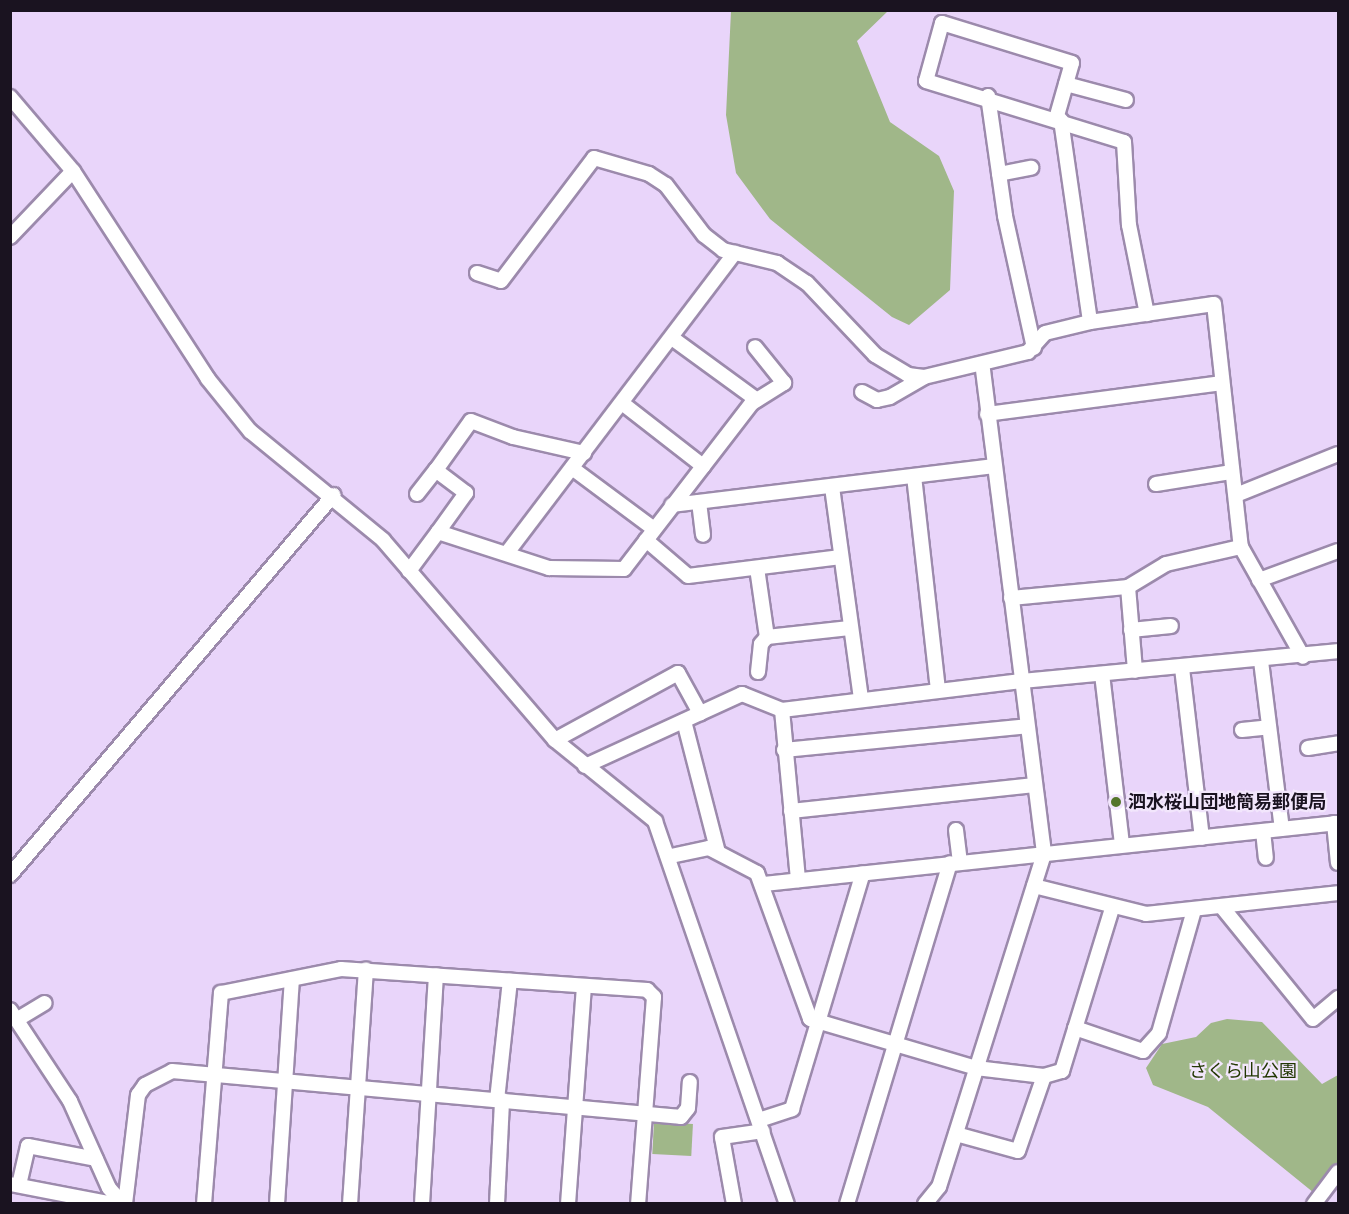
<!DOCTYPE html>
<html>
<head>
<meta charset="utf-8">
<style>
  body { margin:0 }
  #map { position:relative; width:1349px; height:1214px; overflow:hidden; background:#e9d5fa; font-family:Montserrat,"Noto Sans JP",sans-serif }
  div>[style] { position:absolute }
  .green>* { inset:0; background:#a0b789; transform-origin:0 0 }
  .roads { filter:drop-shadow(2px 0 #9c8aac) drop-shadow(-2px 0 #9c8aac) drop-shadow(0 2px #9c8aac) drop-shadow(0 -2px #9c8aac) }
  .minor>* { height:14px; margin:-7px; padding:0 7px; transform-origin:7px; border-radius:7px; background:#fff }
  .dots>* { width:16px; height:16px; translate:-50% -50%; box-sizing:border-box; border:3px solid #f2e6fc; border-radius:50% }
  span { translate:-50% -50%; white-space:nowrap; text-align:center; line-height:1.15; -webkit-text-stroke:4.5px #f2e6fc; paint-order:stroke }
  .poi-label { font-size:18px; color:#1a1320; font-weight:700 }
  .left { translate:0 -50%; text-align:left }
  .park-label { font-size:18px; color:#223702 }
  .frame { position:absolute; inset:0; border:12px solid #1a1320; pointer-events:none }
</style>
</head>
<body>
<div id="map">
  <div class="green">
    <div style="clip-path:polygon(731px 11px,888px 11px,857px 41px,890px 122px,939px 156px,954px 191px,950px 290px,909px 325px,892px 317px,770px 219px,736px 173px,726px 115px)"></div>
    <div style="clip-path:polygon(1227px 1019px,1262px 1022px,1322px 1084px,1338px 1075px,1338px 1170px,1319px 1197px,1208px 1107px,1153px 1085px,1146px 1068px,1162px 1044px,1196px 1037px,1211px 1023px)"></div>
    <div style="left:654px;top:1122px;width:39px;height:32px;rotate:3deg"></div>
  </div>
  <div class="roads">
    <div class="minor">
      <div style="left:1066px;top:84px;width:62px;rotate:14.9deg"></div>
      <div style="left:988px;top:96px;width:121px;rotate:81.9deg"></div>
      <div style="left:1005px;top:216px;width:135px;rotate:77.6deg"></div>
      <div style="left:10px;top:97px;width:97px;rotate:49.6deg"></div>
      <div style="left:73px;top:171px;width:248px;rotate:57deg"></div>
      <div style="left:208px;top:379px;width:67px;rotate:51.1deg"></div>
      <div style="left:250px;top:431px;width:172px;rotate:39.3deg"></div>
      <div style="left:383px;top:540px;width:264px;rotate:49.3deg"></div>
      <div style="left:555px;top:740px;width:129px;rotate:39deg"></div>
      <div style="left:655px;top:821px;width:405px;rotate:71deg"></div>
      <div style="left:1056px;top:119px;width:58px;rotate:-74.1deg"></div>
      <div style="left:1072px;top:63px;width:136px;rotate:-162.9deg"></div>
      <div style="left:942px;top:23px;width:60px;rotate:105.4deg"></div>
      <div style="left:926px;top:81px;width:207px;rotate:17.1deg"></div>
      <div style="left:1124px;top:142px;width:83px;rotate:86.6deg"></div>
      <div style="left:1129px;top:225px;width:91px;rotate:78.6deg"></div>
      <div style="left:1061px;top:120px;width:204px;rotate:81.8deg"></div>
      <div style="left:999px;top:174px;width:33px;rotate:-11deg"></div>
      <div style="left:10px;top:237px;width:91px;rotate:-46.3deg"></div>
      <div style="left:477px;top:273px;width:25px;rotate:18deg"></div>
      <div style="left:501px;top:281px;width:154px;rotate:-52.9deg"></div>
      <div style="left:594px;top:158px;width:57px;rotate:16.2deg"></div>
      <div style="left:649px;top:174px;width:20px;rotate:33deg"></div>
      <div style="left:666px;top:185px;width:63px;rotate:52.8deg"></div>
      <div style="left:704px;top:235px;width:24px;rotate:38deg"></div>
      <div style="left:723px;top:250px;width:56px;rotate:13.5deg"></div>
      <div style="left:777px;top:263px;width:36px;rotate:34deg"></div>
      <div style="left:807px;top:283px;width:99px;rotate:46.6deg"></div>
      <div style="left:875px;top:355px;width:39px;rotate:31deg"></div>
      <div style="left:908px;top:375px;width:16px;rotate:7deg"></div>
      <div style="left:924px;top:377px;width:107px;rotate:-13.5deg"></div>
      <div style="left:1028px;top:352px;width:25px;rotate:-48deg"></div>
      <div style="left:1045px;top:333px;width:46px;rotate:-13.7deg"></div>
      <div style="left:1090px;top:322px;width:125px;rotate:-8.3deg"></div>
      <div style="left:1214px;top:304px;width:244px;rotate:83.7deg"></div>
      <div style="left:1241px;top:547px;width:126px;rotate:60.6deg"></div>
      <div style="left:672px;top:338px;width:105px;rotate:36.1deg"></div>
      <div style="left:862px;top:392px;width:17px;rotate:28deg"></div>
      <div style="left:877px;top:400px;width:13px;rotate:-13deg"></div>
      <div style="left:890px;top:397px;width:39px;rotate:-30deg"></div>
      <div style="left:622px;top:403px;width:103px;rotate:37.9deg"></div>
      <div style="left:987px;top:414px;width:236px;rotate:-7.5deg"></div>
      <div style="left:572px;top:468px;width:102px;rotate:36.6deg"></div>
      <div style="left:914px;top:476px;width:215px;rotate:83.6deg"></div>
      <div style="left:1156px;top:484px;width:77px;rotate:-9deg"></div>
      <div style="left:832px;top:487px;width:214px;rotate:82.2deg"></div>
      <div style="left:417px;top:494px;width:31px;rotate:-52deg"></div>
      <div style="left:1236px;top:495px;width:110px;rotate:-21.9deg"></div>
      <div style="left:699px;top:502px;width:33px;rotate:83deg"></div>
      <div style="left:672px;top:505px;width:324px;rotate:-6.9deg"></div>
      <div style="left:438px;top:532px;width:48px;rotate:-54.3deg"></div>
      <div style="left:466px;top:493px;width:38px;rotate:-143deg"></div>
      <div style="left:436px;top:470px;width:60px;rotate:-54.5deg"></div>
      <div style="left:471px;top:421px;width:45px;rotate:20.9deg"></div>
      <div style="left:513px;top:437px;width:73px;rotate:12.7deg"></div>
      <div style="left:646px;top:540px;width:55px;rotate:40.6deg"></div>
      <div style="left:688px;top:576px;width:154px;rotate:-7.1deg"></div>
      <div style="left:507px;top:553px;width:377px;rotate:-52.8deg"></div>
      <div style="left:757px;top:568px;width:70px;rotate:81.8deg"></div>
      <div style="left:767px;top:637px;width:83px;rotate:-6.2deg"></div>
      <div style="left:409px;top:571px;width:49px;rotate:-53.4deg"></div>
      <div style="left:438px;top:532px;width:117px;rotate:18deg"></div>
      <div style="left:549px;top:568px;width:75px;rotate:0.8deg"></div>
      <div style="left:624px;top:569px;width:210px;rotate:-52.4deg"></div>
      <div style="left:752px;top:403px;width:38px;rotate:-32deg"></div>
      <div style="left:784px;top:383px;width:46px;rotate:-128.9deg"></div>
      <div style="left:1259px;top:580px;width:84px;rotate:-20.2deg"></div>
      <div style="left:1128px;top:587px;width:84px;rotate:85.2deg"></div>
      <div style="left:1011px;top:598px;width:118px;rotate:-5.4deg"></div>
      <div style="left:1128px;top:587px;width:44px;rotate:-31.2deg"></div>
      <div style="left:1166px;top:564px;width:77px;rotate:-12.8deg"></div>
      <div style="left:1131px;top:630px;width:40px;rotate:-5.7deg"></div>
      <div style="left:1261px;top:661px;width:169px;rotate:82.9deg"></div>
      <div style="left:1182px;top:668px;width:171px;rotate:83.3deg"></div>
      <div style="left:758px;top:672px;width:28px;rotate:-84deg"></div>
      <div style="left:761px;top:644px;width:9px;rotate:-49deg"></div>
      <div style="left:1102px;top:674px;width:172px;rotate:83.3deg"></div>
      <div style="left:782px;top:710px;width:171px;rotate:84.6deg"></div>
      <div style="left:684px;top:721px;width:135px;rotate:75.5deg"></div>
      <div style="left:1242px;top:730px;width:27px;rotate:-6deg"></div>
      <div style="left:555px;top:740px;width:140px;rotate:-28.6deg"></div>
      <div style="left:678px;top:673px;width:46px;rotate:61.2deg"></div>
      <div style="left:1308px;top:748px;width:30px;rotate:-9deg"></div>
      <div style="left:784px;top:750px;width:244px;rotate:-5.6deg"></div>
      <div style="left:585px;top:766px;width:173px;rotate:-24.6deg"></div>
      <div style="left:742px;top:694px;width:43px;rotate:21.8deg"></div>
      <div style="left:782px;top:710px;width:241px;rotate:-6.9deg"></div>
      <div style="left:1021px;top:681px;width:318px;rotate:-5.4deg"></div>
      <div style="left:791px;top:811px;width:245px;rotate:-6.1deg"></div>
      <div style="left:1334px;top:823px;width:40px;rotate:84.3deg"></div>
      <div style="left:956px;top:830px;width:32px;rotate:83deg"></div>
      <div style="left:1263px;top:831px;width:27px;rotate:84deg"></div>
      <div style="left:671px;top:856px;width:39px;rotate:-12deg"></div>
      <div style="left:709px;top:848px;width:54px;rotate:27.5deg"></div>
      <div style="left:757px;top:873px;width:155px;rotate:70deg"></div>
      <div style="left:810px;top:1019px;width:173px;rotate:16.4deg"></div>
      <div style="left:976px;top:1068px;width:68px;rotate:6.7deg"></div>
      <div style="left:1044px;top:1076px;width:19px;rotate:-16deg"></div>
      <div style="left:1062px;top:1071px;width:170px;rotate:-72.9deg"></div>
      <div style="left:10px;top:875px;width:499px;rotate:-49.6deg"></div>
      <div style="left:764px;top:884px;width:577px;rotate:-6.07deg"></div>
      <div style="left:1034px;top:886px;width:115px;rotate:14deg"></div>
      <div style="left:1146px;top:914px;width:193px;rotate:-6.2deg"></div>
      <div style="left:1222px;top:907px;width:144px;rotate:50.9deg"></div>
      <div style="left:1313px;top:1019px;width:33px;rotate:-40deg"></div>
      <div style="left:10px;top:1010px;width:109px;rotate:56.6deg"></div>
      <div style="left:70px;top:1101px;width:95px;rotate:65.9deg"></div>
      <div style="left:109px;top:1188px;width:21px;rotate:49deg"></div>
      <div style="left:18px;top:1019px;width:31px;rotate:-31deg"></div>
      <div style="left:1075px;top:1028px;width:72px;rotate:18.7deg"></div>
      <div style="left:1143px;top:1051px;width:24px;rotate:-48deg"></div>
      <div style="left:1159px;top:1033px;width:128px;rotate:-74.1deg"></div>
      <div style="left:497px;top:1100px;width:120px;rotate:-83.8deg"></div>
      <div style="left:759px;top:1120px;width:35px;rotate:-18deg"></div>
      <div style="left:792px;top:1109px;width:246px;rotate:-73.3deg"></div>
      <div style="left:956px;top:1134px;width:64px;rotate:15.3deg"></div>
      <div style="left:1018px;top:1151px;width:79px;rotate:-70.9deg"></div>
      <div style="left:10px;top:1184px;width:106px;rotate:10.9deg"></div>
      <div style="left:19px;top:1185px;width:40px;rotate:-77deg"></div>
      <div style="left:28px;top:1146px;width:69px;rotate:10.8deg"></div>
      <div style="left:125px;top:1204px;width:110px;rotate:-83.2deg"></div>
      <div style="left:138px;top:1095px;width:12px;rotate:-55deg"></div>
      <div style="left:145px;top:1085px;width:30px;rotate:-27deg"></div>
      <div style="left:172px;top:1071px;width:511px;rotate:5.16deg"></div>
      <div style="left:681px;top:1117px;width:11px;rotate:-52deg"></div>
      <div style="left:688px;top:1108px;width:26px;rotate:-86deg"></div>
      <div style="left:204px;top:1204px;width:212px;rotate:-85.4deg"></div>
      <div style="left:221px;top:993px;width:122px;rotate:-11.3deg"></div>
      <div style="left:341px;top:969px;width:307px;rotate:3.9deg"></div>
      <div style="left:647px;top:990px;width:10px;rotate:45deg"></div>
      <div style="left:654px;top:997px;width:208px;rotate:94.4deg"></div>
      <div style="left:277px;top:1204px;width:225px;rotate:-86.2deg"></div>
      <div style="left:350px;top:1204px;width:235px;rotate:-86.1deg"></div>
      <div style="left:422px;top:1204px;width:229px;rotate:-86.5deg"></div>
      <div style="left:497px;top:1204px;width:104px;rotate:-87.2deg"></div>
      <div style="left:568px;top:1204px;width:218px;rotate:-85.8deg"></div>
      <div style="left:734px;top:1204px;width:68px;rotate:-100.2deg"></div>
      <div style="left:722px;top:1137px;width:41px;rotate:-8.3deg"></div>
      <div style="left:847px;top:1204px;width:356px;rotate:-73.2deg"></div>
      <div style="left:925px;top:1204px;width:22px;rotate:-51deg"></div>
      <div style="left:939px;top:1187px;width:350px;rotate:-72.5deg"></div>
      <div style="left:1044px;top:853px;width:493px;rotate:-97.2deg"></div>
      <div style="left:1314px;top:1204px;width:40px;rotate:-53deg"></div>
    </div>
  </div>
  <div class="dots">
    <div style="left:1116px;top:802px;background:#54752b"></div>
  </div>
  <div class="poi-label">
    <span class="left" style="left:1128px;top:802px">泗水桜山団地簡易郵便局</span>
  </div>
  <div class="park-label">
    <span style="left:1243px;top:1071px">さくら山公園</span>
  </div>
  <div class="frame"></div>
</div>
</body>
</html>
